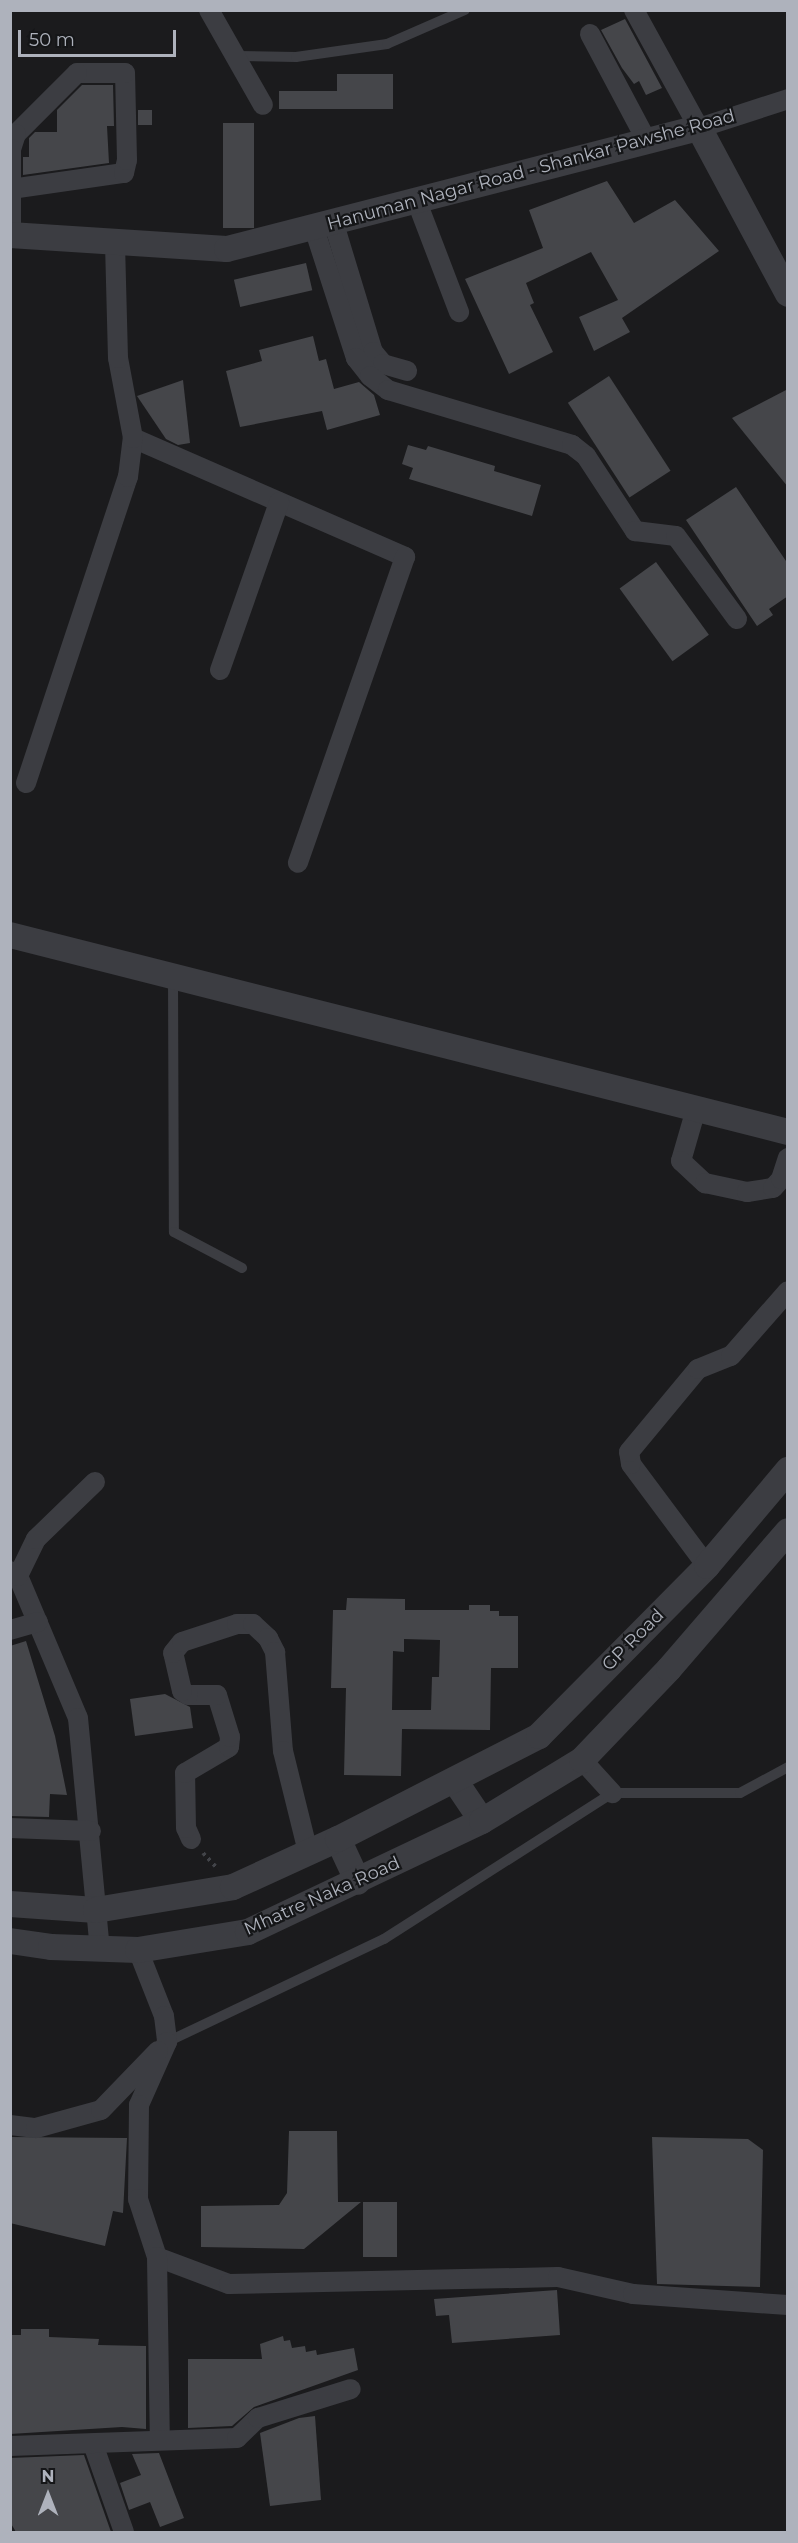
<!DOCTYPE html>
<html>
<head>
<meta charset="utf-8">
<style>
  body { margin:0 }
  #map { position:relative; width:798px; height:2543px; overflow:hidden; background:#1b1b1d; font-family:Montserrat,sans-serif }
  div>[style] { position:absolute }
  .building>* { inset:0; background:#45464a; transform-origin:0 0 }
  .path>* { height:4px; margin-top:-2px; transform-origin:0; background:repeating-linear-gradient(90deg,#424449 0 3px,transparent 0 7.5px) }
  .service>* { height:10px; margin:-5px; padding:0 5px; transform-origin:5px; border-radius:5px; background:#3c3d42 }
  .minor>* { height:20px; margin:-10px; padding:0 10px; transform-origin:10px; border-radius:10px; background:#3c3d42 }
  .tertiary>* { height:26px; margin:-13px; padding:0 13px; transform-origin:13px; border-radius:13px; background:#3c3d42 }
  span { translate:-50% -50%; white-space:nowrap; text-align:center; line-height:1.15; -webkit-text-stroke:4.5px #151618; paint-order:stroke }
  .street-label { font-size:18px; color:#aeb2bc }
  .frame { position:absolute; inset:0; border:12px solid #aeb2bc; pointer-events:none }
  .north { position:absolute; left:18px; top:2465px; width:60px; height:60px; -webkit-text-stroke:4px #151618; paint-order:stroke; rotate:0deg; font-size:16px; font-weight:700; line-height:24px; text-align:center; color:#aeb2bc }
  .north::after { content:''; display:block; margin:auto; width:21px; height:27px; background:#aeb2bc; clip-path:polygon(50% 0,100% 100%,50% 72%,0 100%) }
  .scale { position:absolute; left:18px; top:30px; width:158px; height:27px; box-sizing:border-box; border:3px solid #aeb2bc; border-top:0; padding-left:8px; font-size:18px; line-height:21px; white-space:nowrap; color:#aeb2bc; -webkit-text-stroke:4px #151618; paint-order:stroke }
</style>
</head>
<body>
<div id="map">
  <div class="building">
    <div style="clip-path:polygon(625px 19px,662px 88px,646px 95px,639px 81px,634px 84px,622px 68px,601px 30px)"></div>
    <div style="clip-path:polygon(337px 74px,393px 74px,393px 109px,279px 109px,279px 91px,337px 91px)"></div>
    <div style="clip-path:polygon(82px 85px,113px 85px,114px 126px,107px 126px,109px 163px,23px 175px,23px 157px,29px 157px,29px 138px,35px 132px,57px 132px,57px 110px)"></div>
    <div style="left:138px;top:110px;width:14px;height:15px"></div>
    <div style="left:223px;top:123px;width:31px;height:105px"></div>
    <div style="clip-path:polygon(607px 181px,634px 223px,675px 200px,719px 251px,622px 318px,630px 332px,594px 351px,579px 317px,618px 300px,591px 252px,526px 283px,534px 303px,530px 305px,553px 352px,509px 374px,465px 279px,543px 248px,529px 210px)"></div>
    <div style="left:306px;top:263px;width:28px;height:74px;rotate:77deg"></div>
    <div style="clip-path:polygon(313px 336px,319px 361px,326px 359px,334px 389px,359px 382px,374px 395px,380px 415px,327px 430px,322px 411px,240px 427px,226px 371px,262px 361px,259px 350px)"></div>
    <div style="left:609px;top:376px;width:113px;height:49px;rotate:57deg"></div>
    <div style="clip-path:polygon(183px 380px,190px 443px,178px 445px,166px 439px,137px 396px)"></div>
    <div style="clip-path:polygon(788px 389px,788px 487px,732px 418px)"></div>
    <div style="clip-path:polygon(408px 445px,426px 450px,428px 446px,495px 466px,494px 471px,541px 485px,532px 516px,409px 479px,413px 468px,402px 464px)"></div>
    <div style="clip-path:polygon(736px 487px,788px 564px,788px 596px,769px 609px,773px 615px,757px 626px,686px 520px)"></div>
    <div style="left:656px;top:562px;width:90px;height:45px;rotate:54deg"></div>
    <div style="clip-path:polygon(evenodd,347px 1598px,405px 1599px,405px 1610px,469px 1610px,469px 1605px,490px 1605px,490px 1611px,499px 1611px,499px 1616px,518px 1616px,518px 1668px,491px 1668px,490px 1730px,402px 1729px,401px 1776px,344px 1775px,346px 1688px,331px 1688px,333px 1610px,346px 1610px,347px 1598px,404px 1639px,440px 1640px,439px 1677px,432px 1677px,431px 1710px,392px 1710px,393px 1651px,404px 1652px,404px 1639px)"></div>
    <div style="clip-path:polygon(26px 1641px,55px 1736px,67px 1795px,50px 1794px,49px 1817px,10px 1816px,10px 1646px)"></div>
    <div style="clip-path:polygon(165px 1694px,190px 1707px,193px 1728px,135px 1736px,130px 1699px)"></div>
    <div style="clip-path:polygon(289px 2131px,337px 2131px,338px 2202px,361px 2202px,304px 2249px,201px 2247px,201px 2206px,279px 2205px,287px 2193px)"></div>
    <div style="clip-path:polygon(10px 2137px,127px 2138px,123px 2213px,113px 2211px,105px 2246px,10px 2223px)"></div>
    <div style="clip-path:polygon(652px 2137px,748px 2139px,763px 2150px,760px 2287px,657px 2284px)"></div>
    <div style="left:363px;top:2202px;width:34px;height:55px"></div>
    <div style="clip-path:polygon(557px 2290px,560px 2335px,452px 2343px,449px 2315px,436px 2316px,434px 2299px)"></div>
    <div style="clip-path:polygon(21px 2329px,49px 2329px,49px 2337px,99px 2339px,98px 2345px,146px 2346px,146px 2429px,122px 2427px,10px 2434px,10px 2335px,21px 2335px)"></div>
    <div style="clip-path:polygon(283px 2336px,284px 2341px,290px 2340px,292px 2348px,305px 2346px,306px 2352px,316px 2350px,317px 2355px,354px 2348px,358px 2370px,254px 2407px,232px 2426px,188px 2428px,188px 2359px,262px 2359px,260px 2344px)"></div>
    <div style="clip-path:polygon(315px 2416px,321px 2500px,270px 2506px,260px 2433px,299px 2418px)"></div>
    <div style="clip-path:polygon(159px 2453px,184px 2518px,160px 2527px,150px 2502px,129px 2510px,120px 2483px,141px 2475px,132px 2454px)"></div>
    <div style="clip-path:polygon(84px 2455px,111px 2532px,16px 2532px,10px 2522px,10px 2458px)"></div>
  </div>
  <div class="path">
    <div style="left:203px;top:1853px;width:19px;rotate:47deg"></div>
  </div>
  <div class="service">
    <div style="left:235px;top:56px;width:61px;rotate:0.9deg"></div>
    <div style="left:296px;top:57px;width:92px;rotate:-8.1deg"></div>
    <div style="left:387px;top:44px;width:85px;rotate:-23.6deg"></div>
    <div style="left:173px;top:977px;width:255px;rotate:89.8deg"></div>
    <div style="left:174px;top:1232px;width:77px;rotate:27.9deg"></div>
    <div style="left:167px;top:2042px;width:240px;rotate:-25.4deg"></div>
    <div style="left:384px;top:1939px;width:271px;rotate:-32.6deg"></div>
    <div style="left:612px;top:1793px;width:128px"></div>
    <div style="left:740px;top:1793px;width:55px;rotate:-28.4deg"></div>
  </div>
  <div class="minor">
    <div style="left:209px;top:10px;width:109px;rotate:60.4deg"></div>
    <div style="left:634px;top:10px;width:135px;rotate:61.2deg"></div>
    <div style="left:699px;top:128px;width:94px;rotate:-18deg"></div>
    <div style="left:590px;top:34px;width:121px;rotate:62deg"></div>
    <div style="left:11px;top:189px;width:114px;rotate:-8.1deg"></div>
    <div style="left:124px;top:173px;width:13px;rotate:-77deg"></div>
    <div style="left:127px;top:160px;width:87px;rotate:-91.3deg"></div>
    <div style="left:125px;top:73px;width:48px;rotate:180deg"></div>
    <div style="left:77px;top:73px;width:86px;rotate:135deg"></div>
    <div style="left:16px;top:134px;width:16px;rotate:108deg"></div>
    <div style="left:11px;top:149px;width:86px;rotate:90deg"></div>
    <div style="left:417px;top:202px;width:118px;rotate:69.1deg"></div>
    <div style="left:334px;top:224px;width:134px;rotate:73.1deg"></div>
    <div style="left:373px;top:352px;width:16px;rotate:50deg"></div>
    <div style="left:383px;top:364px;width:25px;rotate:16deg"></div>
    <div style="left:314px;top:228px;width:137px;rotate:72.1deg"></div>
    <div style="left:356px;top:358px;width:23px;rotate:52deg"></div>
    <div style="left:370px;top:376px;width:23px;rotate:38deg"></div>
    <div style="left:388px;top:390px;width:192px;rotate:16.6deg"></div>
    <div style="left:572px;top:445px;width:18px;rotate:38deg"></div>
    <div style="left:586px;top:456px;width:90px;rotate:56.8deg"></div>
    <div style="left:635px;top:531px;width:41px;rotate:7deg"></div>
    <div style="left:676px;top:536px;width:103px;rotate:53.7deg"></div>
    <div style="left:133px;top:438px;width:297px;rotate:23.6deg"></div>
    <div style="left:405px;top:557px;width:324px;rotate:109.3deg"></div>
    <div style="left:220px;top:670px;width:178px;rotate:-70.6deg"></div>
    <div style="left:26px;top:783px;width:323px;rotate:-71.6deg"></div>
    <div style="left:128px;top:477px;width:39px;rotate:-83deg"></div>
    <div style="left:133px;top:438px;width:81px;rotate:-100.6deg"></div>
    <div style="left:118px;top:358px;width:116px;rotate:-91.5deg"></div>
    <div style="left:696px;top:1109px;width:54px;rotate:106.1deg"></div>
    <div style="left:681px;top:1161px;width:33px;rotate:43deg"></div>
    <div style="left:705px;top:1183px;width:43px;rotate:12.1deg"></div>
    <div style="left:747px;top:1192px;width:26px;rotate:-9deg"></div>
    <div style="left:773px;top:1188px;width:12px;rotate:-48deg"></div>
    <div style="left:781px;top:1179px;width:22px;rotate:-72deg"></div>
    <div style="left:707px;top:1566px;width:127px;rotate:-126.7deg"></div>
    <div style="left:631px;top:1464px;width:12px;rotate:-99deg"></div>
    <div style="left:629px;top:1452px;width:108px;rotate:-50.3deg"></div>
    <div style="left:698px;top:1369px;width:35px;rotate:-22deg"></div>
    <div style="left:731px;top:1356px;width:86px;rotate:-48.8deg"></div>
    <div style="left:10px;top:1571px;width:9px;rotate:32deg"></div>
    <div style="left:18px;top:1576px;width:154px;rotate:67.1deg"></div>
    <div style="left:78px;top:1718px;width:233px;rotate:84.6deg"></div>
    <div style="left:18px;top:1576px;width:41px;rotate:-64.1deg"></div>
    <div style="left:36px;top:1539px;width:82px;rotate:-44deg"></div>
    <div style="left:10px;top:1630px;width:29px;rotate:-16deg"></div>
    <div style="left:582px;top:1760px;width:45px;rotate:47.7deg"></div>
    <div style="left:10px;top:1828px;width:81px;rotate:2.1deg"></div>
    <div style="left:191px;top:1839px;width:12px;rotate:-114deg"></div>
    <div style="left:186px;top:1828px;width:55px;rotate:-91deg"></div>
    <div style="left:185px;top:1773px;width:51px;rotate:-30.6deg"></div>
    <div style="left:229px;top:1747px;width:10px;rotate:-84deg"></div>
    <div style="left:230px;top:1737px;width:44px;rotate:-107.2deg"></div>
    <div style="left:217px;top:1695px;width:29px;rotate:180deg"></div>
    <div style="left:188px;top:1695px;width:7px;rotate:-146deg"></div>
    <div style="left:182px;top:1691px;width:39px;rotate:-103deg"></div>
    <div style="left:173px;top:1653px;width:14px;rotate:-51deg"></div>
    <div style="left:182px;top:1642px;width:58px;rotate:-18.1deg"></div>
    <div style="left:237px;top:1624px;width:16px"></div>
    <div style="left:253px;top:1624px;width:21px;rotate:43deg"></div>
    <div style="left:268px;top:1638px;width:16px;rotate:63deg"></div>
    <div style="left:275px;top:1652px;width:99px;rotate:85.4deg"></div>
    <div style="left:283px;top:1751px;width:104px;rotate:76.1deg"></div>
    <div style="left:138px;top:1950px;width:71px;rotate:68.5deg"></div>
    <div style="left:164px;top:2016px;width:26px;rotate:83deg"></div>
    <div style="left:167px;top:2042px;width:69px;rotate:114deg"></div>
    <div style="left:139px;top:2105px;width:94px;rotate:90.6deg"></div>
    <div style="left:138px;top:2199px;width:61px;rotate:71.9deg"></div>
    <div style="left:157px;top:2257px;width:77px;rotate:20.6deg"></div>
    <div style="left:229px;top:2284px;width:329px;rotate:-1.2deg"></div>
    <div style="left:558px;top:2277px;width:77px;rotate:12.8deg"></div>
    <div style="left:633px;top:2294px;width:155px;rotate:4.1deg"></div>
    <div style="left:10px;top:2125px;width:26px;rotate:7deg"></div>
    <div style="left:36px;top:2128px;width:67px;rotate:-15.5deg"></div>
    <div style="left:101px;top:2110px;width:82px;rotate:-46deg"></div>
    <div style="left:157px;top:2257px;width:181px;rotate:89.1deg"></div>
    <div style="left:93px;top:2444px;width:93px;rotate:70.6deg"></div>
    <div style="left:10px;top:2446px;width:227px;rotate:-2deg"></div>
    <div style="left:237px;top:2438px;width:29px;rotate:-44deg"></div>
    <div style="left:258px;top:2418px;width:97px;rotate:-17.3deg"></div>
  </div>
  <div class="tertiary">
    <div style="left:10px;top:235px;width:217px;rotate:3.7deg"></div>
    <div style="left:227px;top:249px;width:487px;rotate:-14.4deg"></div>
    <div style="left:699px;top:128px;width:188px;rotate:61.8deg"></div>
    <div style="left:10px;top:935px;width:803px;rotate:14.21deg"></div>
    <div style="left:455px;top:1781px;width:48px;rotate:56deg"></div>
    <div style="left:338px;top:1839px;width:47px;rotate:65.1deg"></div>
    <div style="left:10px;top:1904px;width:86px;rotate:4deg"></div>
    <div style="left:96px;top:1910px;width:139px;rotate:-9.5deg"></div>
    <div style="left:233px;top:1887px;width:115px;rotate:-24.6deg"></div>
    <div style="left:338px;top:1839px;width:226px;rotate:-27.1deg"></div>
    <div style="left:539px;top:1736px;width:239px;rotate:-45.3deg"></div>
    <div style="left:707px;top:1566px;width:126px;rotate:-49.8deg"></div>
    <div style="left:10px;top:1941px;width:41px;rotate:8.3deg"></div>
    <div style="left:51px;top:1947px;width:87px;rotate:2deg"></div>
    <div style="left:138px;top:1950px;width:111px;rotate:-9.3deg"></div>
    <div style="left:248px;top:1932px;width:259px;rotate:-25.4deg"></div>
    <div style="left:482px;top:1821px;width:117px;rotate:-31.4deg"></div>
    <div style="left:582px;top:1760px;width:126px;rotate:-46.3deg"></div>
    <div style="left:669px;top:1669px;width:182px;rotate:-49.2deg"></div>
  </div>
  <div class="street-label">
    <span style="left:531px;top:170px;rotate:-15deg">Hanuman Nagar Road - Shankar Pawshe Road</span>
    <span style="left:633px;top:1640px;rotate:-45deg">GP Road</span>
    <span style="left:322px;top:1896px;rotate:-24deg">Mhatre Naka Road</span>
  </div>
  <div class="frame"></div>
  <div class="north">N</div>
  <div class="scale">50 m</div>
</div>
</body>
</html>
